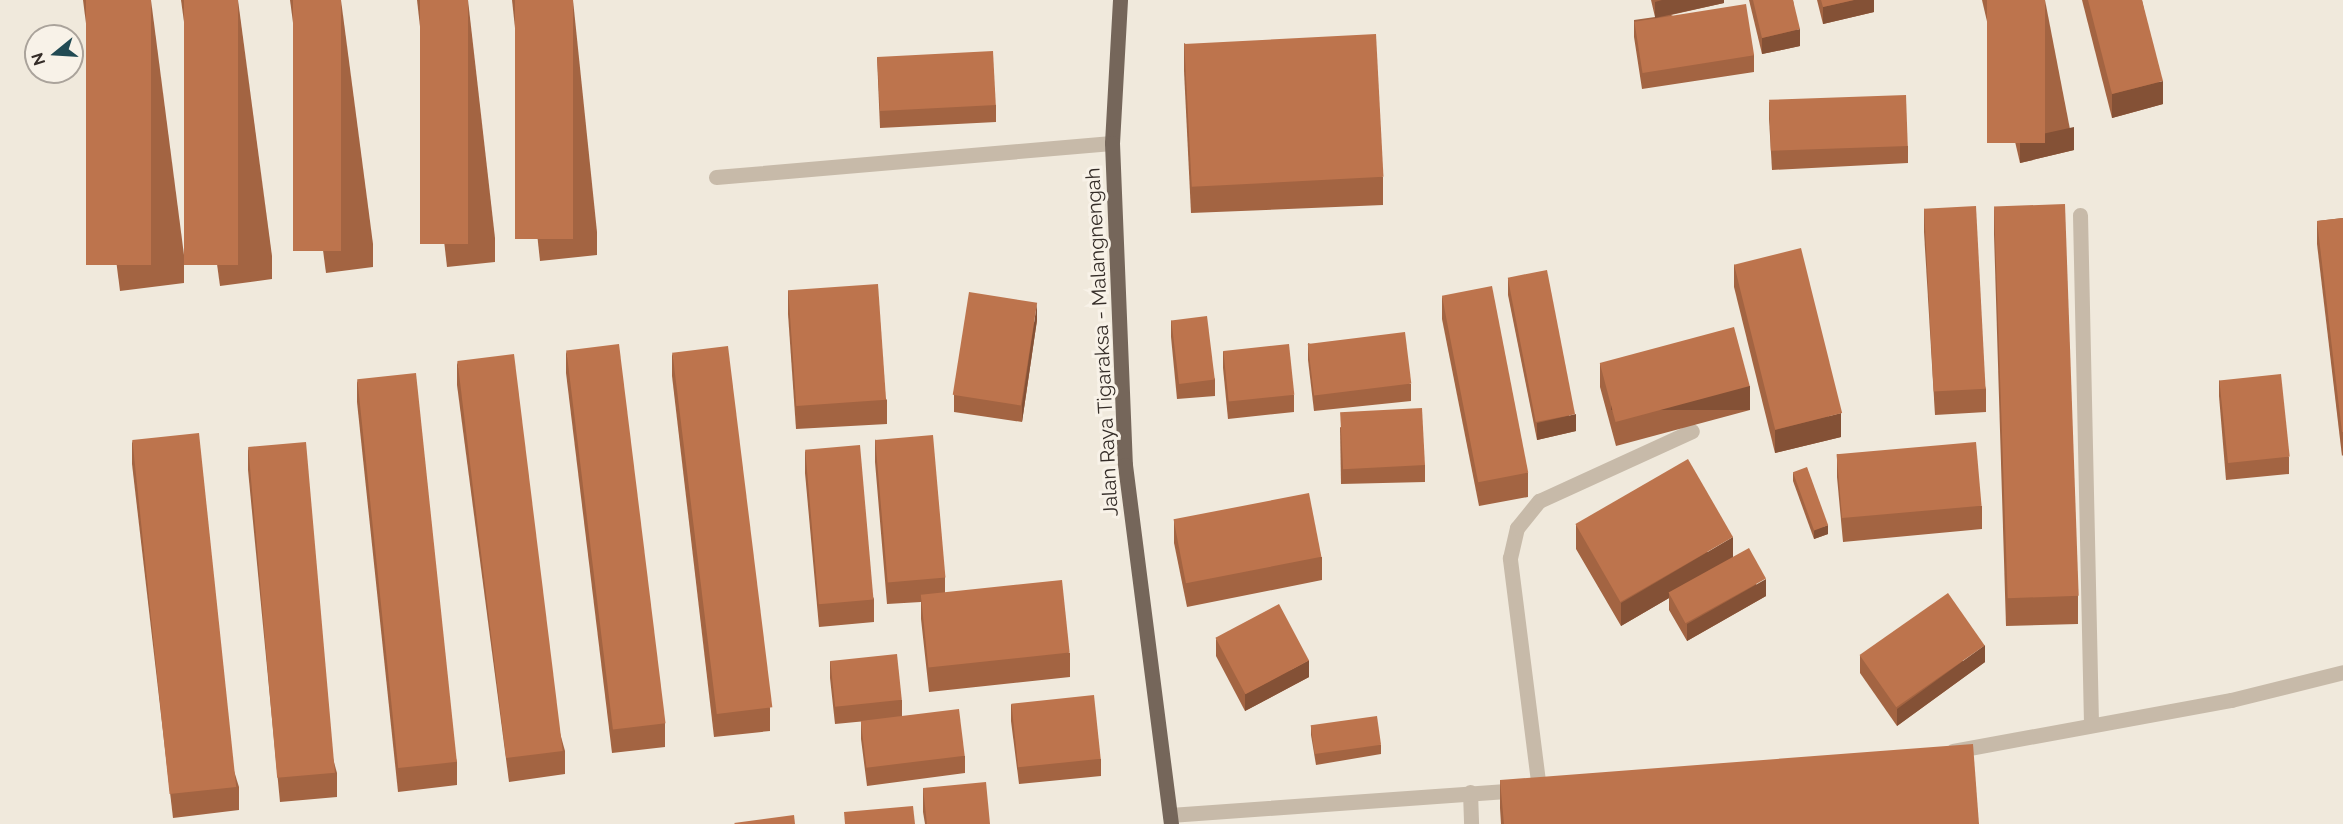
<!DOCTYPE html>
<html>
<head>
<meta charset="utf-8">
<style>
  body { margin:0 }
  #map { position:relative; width:2343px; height:824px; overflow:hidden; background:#f0e9dc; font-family:Raleway,sans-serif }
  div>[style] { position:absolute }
  .service>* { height:15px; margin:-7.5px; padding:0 7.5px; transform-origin:7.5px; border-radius:7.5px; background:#c7baa9 }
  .minor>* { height:15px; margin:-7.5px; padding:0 7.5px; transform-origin:7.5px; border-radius:7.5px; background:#c7baa9 }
  .primary>* { height:15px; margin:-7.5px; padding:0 7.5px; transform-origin:7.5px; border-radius:7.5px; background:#75665a }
  .wall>* { inset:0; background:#a36442 }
  .shaded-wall>* { inset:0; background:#845136; transform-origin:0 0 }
  .building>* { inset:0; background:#bd744d; transform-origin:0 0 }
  span { translate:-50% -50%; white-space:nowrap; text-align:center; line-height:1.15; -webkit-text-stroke:6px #f8f2e8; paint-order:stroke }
  .street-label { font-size:20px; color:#352d28 }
  .north { position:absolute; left:24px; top:24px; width:60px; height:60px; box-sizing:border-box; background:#f8f2e8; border:2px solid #aaa39b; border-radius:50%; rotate:252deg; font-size:16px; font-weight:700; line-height:24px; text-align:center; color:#352d28 }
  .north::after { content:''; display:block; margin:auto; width:21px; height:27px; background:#214a53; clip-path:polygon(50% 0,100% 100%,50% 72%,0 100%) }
</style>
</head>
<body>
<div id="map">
  <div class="service">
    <div style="left:716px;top:177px;width:397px;rotate:-4.9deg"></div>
    <div style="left:2080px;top:215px;width:508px;rotate:88.76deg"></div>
    <div style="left:1470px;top:792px;width:32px;rotate:88deg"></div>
  </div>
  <div class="minor">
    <div style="left:1953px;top:751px;width:283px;rotate:-10.4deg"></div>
    <div style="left:2231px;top:700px;width:115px;rotate:-14deg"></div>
    <div style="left:1539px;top:789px;width:233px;rotate:-97.2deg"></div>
    <div style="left:1510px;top:558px;width:31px;rotate:-77deg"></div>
    <div style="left:1517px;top:528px;width:35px;rotate:-51deg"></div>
    <div style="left:1539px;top:501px;width:168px;rotate:-24.6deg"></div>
    <div style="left:1170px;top:815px;width:351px;rotate:-4.1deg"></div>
  </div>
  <div class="primary">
    <div style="left:1120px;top:0;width:143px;rotate:93.2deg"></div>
    <div style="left:1112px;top:143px;width:322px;rotate:87.7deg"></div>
    <div style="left:1125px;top:465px;width:362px;rotate:82.7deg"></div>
  </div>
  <div class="wall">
    <div style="clip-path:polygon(83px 0,151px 0,184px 255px,184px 283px,120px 291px)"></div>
    <div style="clip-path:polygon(181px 0,238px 0,272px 256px,272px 279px,220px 286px)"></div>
    <div style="clip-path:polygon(290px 0,341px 0,373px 244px,373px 267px,326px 273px)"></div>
    <div style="clip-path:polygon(417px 0,468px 0,495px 238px,495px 262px,447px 267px)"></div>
    <div style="clip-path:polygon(512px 0,573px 0,597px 232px,597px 255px,540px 261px)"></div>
    <div style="clip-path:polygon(1651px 0,1724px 0,1724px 3px,1671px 15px,1754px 55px,1754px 72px,1642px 89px,1634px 37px,1634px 20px,1655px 17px)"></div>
    <div style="clip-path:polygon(1749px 0,1793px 0,1800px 46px,1762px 54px)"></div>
    <div style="clip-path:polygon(1817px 0,1874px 0,1874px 12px,1823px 24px)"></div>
    <div style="clip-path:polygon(1982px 0,2045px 0,2074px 150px,2020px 163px)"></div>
    <div style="clip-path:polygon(2082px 0,2142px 0,2163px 104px,2112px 118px)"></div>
    <div style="clip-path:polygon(1184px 43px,1383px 177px,1383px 205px,1191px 213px,1184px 71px)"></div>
    <div style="clip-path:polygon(877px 57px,996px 105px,996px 122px,880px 128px)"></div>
    <div style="clip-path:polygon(1769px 102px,1908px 146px,1908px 163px,1772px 170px,1769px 119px)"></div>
    <div style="clip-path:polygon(1994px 206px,2078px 596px,2078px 624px,2006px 626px,1994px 234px)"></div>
    <div style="clip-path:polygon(1924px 208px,1986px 389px,1986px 412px,1935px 415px,1924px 232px)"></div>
    <div style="clip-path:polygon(2343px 218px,2343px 455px,2342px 456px,2317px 244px,2317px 221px)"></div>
    <div style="clip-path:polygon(1734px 264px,1841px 437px,1775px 453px,1734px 287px)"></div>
    <div style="clip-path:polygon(1508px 278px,1576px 431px,1537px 440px,1508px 295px)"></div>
    <div style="clip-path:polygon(788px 290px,887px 400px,887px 424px,796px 429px,788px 314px)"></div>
    <div style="clip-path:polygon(1442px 296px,1528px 473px,1528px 497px,1479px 506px,1442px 319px)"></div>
    <div style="clip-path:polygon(1037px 320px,1022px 422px,954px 412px,954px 395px)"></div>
    <div style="clip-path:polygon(1171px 320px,1215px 379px,1215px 396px,1177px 399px,1171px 337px)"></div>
    <div style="clip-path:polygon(1308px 343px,1411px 384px,1411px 401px,1314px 411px,1308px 360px)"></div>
    <div style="clip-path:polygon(566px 350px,665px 723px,665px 747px,612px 753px,566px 373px)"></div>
    <div style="clip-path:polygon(1223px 351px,1294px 395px,1294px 412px,1228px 419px,1223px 368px)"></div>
    <div style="clip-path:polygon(672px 352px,770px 708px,770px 731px,714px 737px,672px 376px)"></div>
    <div style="clip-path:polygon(457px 361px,565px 751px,565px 774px,509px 782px,457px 385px)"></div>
    <div style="clip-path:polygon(1600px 364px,1750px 410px,1616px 446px,1600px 387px)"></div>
    <div style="clip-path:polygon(357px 379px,457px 762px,457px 785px,398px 792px,357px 402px)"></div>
    <div style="clip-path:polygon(2219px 380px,2289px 457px,2289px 474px,2226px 480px,2219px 396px)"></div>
    <div style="clip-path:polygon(1340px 427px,1425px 465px,1425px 482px,1341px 484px)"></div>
    <div style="clip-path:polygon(875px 439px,945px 577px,945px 593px,1070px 653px,1070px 677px,929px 692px,921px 619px,921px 602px,887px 604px,875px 462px)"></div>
    <div style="clip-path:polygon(132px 440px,239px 787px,239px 810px,173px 818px,132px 464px)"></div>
    <div style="clip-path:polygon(248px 447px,337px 773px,337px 797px,280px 802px,248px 470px)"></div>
    <div style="clip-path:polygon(805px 450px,874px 599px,874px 622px,819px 627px,805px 473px)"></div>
    <div style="clip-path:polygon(1837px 454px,1982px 506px,1982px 529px,1843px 542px,1837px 477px)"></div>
    <div style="clip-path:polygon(1793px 472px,1828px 534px,1814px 539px,1793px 481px)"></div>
    <div style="clip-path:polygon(1174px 520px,1322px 557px,1322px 580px,1187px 607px,1174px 543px)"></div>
    <div style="clip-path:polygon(1576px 525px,1733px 557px,1766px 596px,1687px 641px,1669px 610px,1669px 598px,1621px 626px,1576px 549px)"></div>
    <div style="clip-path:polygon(1216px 639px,1309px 677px,1245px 711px,1216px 656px)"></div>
    <div style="clip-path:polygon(1860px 656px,1985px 662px,1897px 726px,1860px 673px)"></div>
    <div style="clip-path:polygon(830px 661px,902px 700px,902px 716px,965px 756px,965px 773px,867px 786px,861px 739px,861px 722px,877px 720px,835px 724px,830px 678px)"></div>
    <div style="clip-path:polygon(1011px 704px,1101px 759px,1101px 776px,1019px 784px,1011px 721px)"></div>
    <div style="clip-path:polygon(1311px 726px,1381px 745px,1381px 754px,1316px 765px,1311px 735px)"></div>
    <div style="clip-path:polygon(1500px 780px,1979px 824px,1501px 824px,1500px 808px)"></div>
    <div style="clip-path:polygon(923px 788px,990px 824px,925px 824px,923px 812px)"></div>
  </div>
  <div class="shaded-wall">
    <div style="clip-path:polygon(1662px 0,1724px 0,1724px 3px,1655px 18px,1655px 2px)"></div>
    <div style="clip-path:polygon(1854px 0,1874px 0,1874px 12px,1823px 24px,1823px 7px)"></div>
    <div style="clip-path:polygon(1800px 29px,1800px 46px,1762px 54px,1762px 38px)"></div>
    <div style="clip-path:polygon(2163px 81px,2163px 104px,2112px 118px,2112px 94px)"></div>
    <div style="clip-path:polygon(2074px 127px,2074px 150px,2020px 163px,2020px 139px)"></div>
    <div style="clip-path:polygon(1037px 303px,1037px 320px,1022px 422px,1022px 405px)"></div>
    <div style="left:1750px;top:386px;width:24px;height:139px;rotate:90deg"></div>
    <div style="clip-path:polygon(1841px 413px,1841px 437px,1775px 453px,1775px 430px)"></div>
    <div style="clip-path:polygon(1576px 414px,1576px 431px,1537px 440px,1537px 423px)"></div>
    <div style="clip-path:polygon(1828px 525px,1828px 534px,1814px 539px,1814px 530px)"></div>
    <div style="clip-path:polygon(1733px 537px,1733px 560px,1669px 593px,1669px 598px,1621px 626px,1621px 603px)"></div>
    <div style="clip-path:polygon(1766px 579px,1766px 596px,1687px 641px,1687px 624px)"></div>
    <div style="clip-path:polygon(1985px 645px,1985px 662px,1897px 726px,1897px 709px)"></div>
    <div style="clip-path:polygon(1309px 660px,1309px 677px,1245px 711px,1245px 694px)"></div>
  </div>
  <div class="building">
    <div style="left:86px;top:0;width:65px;height:265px"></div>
    <div style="left:184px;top:0;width:54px;height:265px"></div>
    <div style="left:293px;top:0;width:48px;height:251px"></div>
    <div style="left:420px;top:0;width:48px;height:244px"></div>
    <div style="left:515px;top:0;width:58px;height:239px"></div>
    <div style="clip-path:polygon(1753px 0,1793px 0,1800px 29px,1762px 38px)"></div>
    <div style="clip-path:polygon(1821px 0,1854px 0,1823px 7px)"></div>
    <div style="left:1987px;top:0;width:58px;height:143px"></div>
    <div style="clip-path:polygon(2088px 0,2142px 0,2163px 81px,2112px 94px)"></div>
    <div style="left:1746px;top:4px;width:52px;height:113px;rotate:81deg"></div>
    <div style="left:1376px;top:34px;width:143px;height:192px;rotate:87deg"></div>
    <div style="left:993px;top:51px;width:54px;height:116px;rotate:87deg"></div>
    <div style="left:1906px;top:95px;width:51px;height:137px;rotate:88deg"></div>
    <div style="left:2065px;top:204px;width:392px;height:71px;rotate:88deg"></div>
    <div style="left:1976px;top:206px;width:183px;height:52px;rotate:87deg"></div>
    <div style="clip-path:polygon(2343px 218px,2343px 432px,2342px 432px,2317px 221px)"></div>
    <div style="left:1801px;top:248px;width:170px;height:69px;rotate:76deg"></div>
    <div style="left:1547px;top:270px;width:147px;height:40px;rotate:79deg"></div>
    <div style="left:878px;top:284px;width:116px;height:90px;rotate:86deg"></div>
    <div style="left:1492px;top:286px;width:190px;height:51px;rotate:79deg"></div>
    <div style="left:969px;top:292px;width:69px;height:104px;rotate:9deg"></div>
    <div style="left:1207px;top:316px;width:64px;height:36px;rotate:83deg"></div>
    <div style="left:1734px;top:327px;width:61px;height:139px;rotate:75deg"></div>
    <div style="left:1405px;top:332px;width:52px;height:98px;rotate:83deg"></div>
    <div style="left:619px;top:344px;width:382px;height:53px;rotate:83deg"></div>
    <div style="left:1289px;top:344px;width:51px;height:66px;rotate:84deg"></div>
    <div style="left:728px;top:346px;width:364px;height:56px;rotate:83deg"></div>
    <div style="left:514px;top:354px;width:400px;height:57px;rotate:83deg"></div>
    <div style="left:416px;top:373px;width:391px;height:59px;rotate:84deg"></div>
    <div style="left:2281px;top:374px;width:83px;height:62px;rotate:84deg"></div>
    <div style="left:1422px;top:408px;width:57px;height:82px;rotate:87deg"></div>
    <div style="left:199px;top:433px;width:356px;height:67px;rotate:84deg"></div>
    <div style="left:933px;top:435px;width:143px;height:58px;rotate:85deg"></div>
    <div style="left:306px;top:442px;width:332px;height:58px;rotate:85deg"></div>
    <div style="left:1976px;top:442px;width:64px;height:140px;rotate:85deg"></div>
    <div style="left:860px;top:445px;width:155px;height:55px;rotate:85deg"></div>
    <div style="left:1688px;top:459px;width:90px;height:130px;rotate:60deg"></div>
    <div style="left:1807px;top:467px;width:62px;height:15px;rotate:70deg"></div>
    <div style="left:1309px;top:493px;width:65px;height:138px;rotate:79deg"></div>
    <div style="left:1749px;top:548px;width:35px;height:92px;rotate:61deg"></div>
    <div style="left:1062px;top:580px;width:73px;height:142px;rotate:84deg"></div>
    <div style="left:1948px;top:593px;width:64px;height:108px;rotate:55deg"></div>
    <div style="left:1279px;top:604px;width:64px;height:72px;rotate:62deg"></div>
    <div style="left:897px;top:654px;width:46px;height:67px;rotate:84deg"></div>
    <div style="left:1094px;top:695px;width:64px;height:83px;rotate:84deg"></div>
    <div style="left:959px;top:709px;width:47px;height:99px;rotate:83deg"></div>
    <div style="left:1377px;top:716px;width:29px;height:67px;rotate:82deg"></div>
    <div style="clip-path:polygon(1973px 744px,1979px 824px,1504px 824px,1500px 780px)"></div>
    <div style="clip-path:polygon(986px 782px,990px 824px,927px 824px,923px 788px)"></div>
    <div style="clip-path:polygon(913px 806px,915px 824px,845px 824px,844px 812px)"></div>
    <div style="clip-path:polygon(794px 815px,795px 824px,735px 824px,734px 823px)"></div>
  </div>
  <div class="street-label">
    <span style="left:1102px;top:342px;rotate:-93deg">Jalan Raya Tigaraksa - Malangnengah</span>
  </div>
  <div class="north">N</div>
</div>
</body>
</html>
